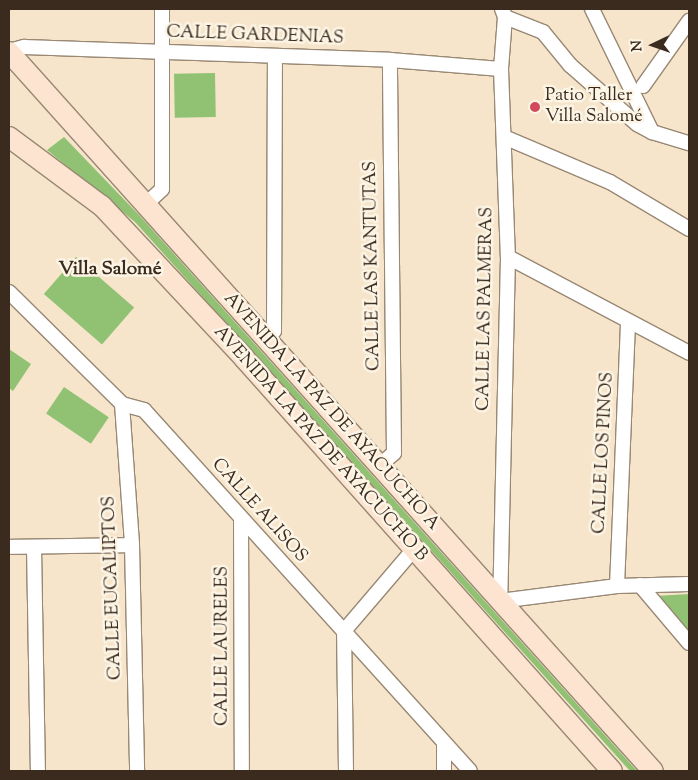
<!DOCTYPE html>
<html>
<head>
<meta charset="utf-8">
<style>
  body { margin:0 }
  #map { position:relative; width:698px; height:780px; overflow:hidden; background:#f6e5cb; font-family:"Sorts Mill Goudy",serif }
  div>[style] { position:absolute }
  .green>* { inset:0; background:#91c273; transform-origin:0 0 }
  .roads { filter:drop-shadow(1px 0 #988874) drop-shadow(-1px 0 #988874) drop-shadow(0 1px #988874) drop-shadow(0 -1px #988874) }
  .street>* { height:14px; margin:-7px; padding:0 7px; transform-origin:7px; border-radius:7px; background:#fff }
  .secondary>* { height:20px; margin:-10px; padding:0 10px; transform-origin:10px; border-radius:10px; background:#fde4d0 }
  .dots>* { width:14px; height:14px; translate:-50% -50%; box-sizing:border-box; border:2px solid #fcf5e5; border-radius:50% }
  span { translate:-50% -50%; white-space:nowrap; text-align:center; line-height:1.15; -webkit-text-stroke:5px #fcf5e5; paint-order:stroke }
  .street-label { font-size:18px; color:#3b2a1e }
  .poi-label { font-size:18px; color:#3b2a1e }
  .left { translate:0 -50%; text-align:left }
  .neighbourhood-label { font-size:19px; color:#3b2a1e; font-weight:700 }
  .frame { position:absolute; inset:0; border:10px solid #3b2a1e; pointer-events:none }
  .north { position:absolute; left:628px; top:20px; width:50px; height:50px; -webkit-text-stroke:4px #fcf5e5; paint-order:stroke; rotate:267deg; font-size:14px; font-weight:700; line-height:20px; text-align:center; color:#3b2a1e }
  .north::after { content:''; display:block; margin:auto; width:18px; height:22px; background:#3b2a1e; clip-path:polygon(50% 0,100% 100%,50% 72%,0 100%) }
</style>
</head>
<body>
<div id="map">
  <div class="green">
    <div style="left:215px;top:73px;width:44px;height:41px;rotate:89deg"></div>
    <div style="clip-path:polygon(64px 137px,140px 216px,637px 771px,630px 771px,135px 222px,47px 150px)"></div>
    <div style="left:76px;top:257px;width:77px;height:49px;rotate:41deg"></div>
    <div style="clip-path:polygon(9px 349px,31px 364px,13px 391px,9px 388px)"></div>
    <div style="left:64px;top:387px;width:54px;height:32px;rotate:34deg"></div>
    <div style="clip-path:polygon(689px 594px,689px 632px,655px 596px)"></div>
  </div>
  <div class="roads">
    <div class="street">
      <div style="left:502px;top:9px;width:9px;rotate:69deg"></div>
      <div style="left:505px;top:17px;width:52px;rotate:94.4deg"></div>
      <div style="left:501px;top:69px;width:188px;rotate:87.9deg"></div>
      <div style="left:508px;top:257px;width:344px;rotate:91.3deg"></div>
      <div style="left:500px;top:601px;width:118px;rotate:-7.3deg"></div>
      <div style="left:617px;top:586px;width:72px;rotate:-1.6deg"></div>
      <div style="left:592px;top:9px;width:137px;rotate:64deg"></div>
      <div style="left:505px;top:17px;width:41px;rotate:21.5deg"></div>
      <div style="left:543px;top:32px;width:43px;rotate:50.7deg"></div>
      <div style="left:570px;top:65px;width:89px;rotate:41.4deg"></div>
      <div style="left:637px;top:124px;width:17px;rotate:28deg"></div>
      <div style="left:652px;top:132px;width:39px;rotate:17deg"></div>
      <div style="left:9px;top:51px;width:16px;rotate:-15deg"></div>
      <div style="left:24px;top:47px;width:366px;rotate:2deg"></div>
      <div style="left:390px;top:60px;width:111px;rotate:4.6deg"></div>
      <div style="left:643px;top:86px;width:80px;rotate:-54.7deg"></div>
      <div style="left:504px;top:137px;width:115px;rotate:23deg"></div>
      <div style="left:610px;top:182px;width:92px;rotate:30.7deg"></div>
      <div style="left:145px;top:205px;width:23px;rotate:-43deg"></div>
      <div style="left:162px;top:189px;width:180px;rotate:-90deg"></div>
      <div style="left:508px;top:257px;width:205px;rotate:27.9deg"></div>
      <div style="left:9px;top:292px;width:159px;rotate:44.7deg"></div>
      <div style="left:122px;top:404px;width:23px;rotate:15deg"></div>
      <div style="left:144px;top:410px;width:486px;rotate:47.9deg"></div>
      <div style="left:265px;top:339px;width:12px;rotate:-42deg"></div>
      <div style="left:274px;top:331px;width:275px;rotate:-89.8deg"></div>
      <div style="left:122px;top:404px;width:141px;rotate:85.9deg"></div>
      <div style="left:132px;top:545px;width:226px;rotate:88.7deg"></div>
      <div style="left:379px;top:466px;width:20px;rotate:-41deg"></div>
      <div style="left:394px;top:453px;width:393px;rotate:-90.6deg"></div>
      <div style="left:241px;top:521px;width:250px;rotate:89.8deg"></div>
      <div style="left:9px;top:547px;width:123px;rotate:-0.9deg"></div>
      <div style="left:34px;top:547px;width:224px;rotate:89deg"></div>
      <div style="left:640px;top:585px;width:76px;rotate:49.8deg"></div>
      <div style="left:617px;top:586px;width:263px;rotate:-87.6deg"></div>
      <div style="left:444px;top:744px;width:27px;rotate:90deg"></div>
      <div style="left:346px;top:771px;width:140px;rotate:-90.8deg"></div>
      <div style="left:344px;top:631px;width:109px;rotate:-49.5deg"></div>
    </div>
    <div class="secondary">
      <div style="left:9px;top:52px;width:965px;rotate:48.15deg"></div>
      <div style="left:9px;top:137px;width:116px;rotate:36.6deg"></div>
      <div style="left:102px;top:206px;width:208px;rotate:46.9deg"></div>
      <div style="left:244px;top:358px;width:553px;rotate:48.3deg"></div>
    </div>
  </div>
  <div class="dots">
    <div style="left:535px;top:107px;background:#d1495b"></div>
  </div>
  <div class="street-label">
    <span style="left:255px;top:36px;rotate:2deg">CALLE GARDENIAS</span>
    <span style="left:373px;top:266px;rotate:-91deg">CALLE LAS KANTUTAS</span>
    <span style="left:486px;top:309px;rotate:-89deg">CALLE LAS PALMERAS</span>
    <span style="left:331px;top:412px;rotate:48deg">AVENIDA LA PAZ DE AYACUCHO A</span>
    <span style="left:320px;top:444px;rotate:48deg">AVENIDA LA PAZ DE AYACUCHO B</span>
    <span style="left:604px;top:453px;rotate:-87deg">CALLE LOS PINOS</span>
    <span style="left:259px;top:511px;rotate:48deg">CALLE ALISOS</span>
    <span style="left:113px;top:588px;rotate:-92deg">CALLE EUCALIPTOS</span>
    <span style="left:223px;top:646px;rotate:-90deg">CALLE LAURELES</span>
  </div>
  <div class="poi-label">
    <span class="left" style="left:545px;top:107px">Patio Taller<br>Villa Salomé</span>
  </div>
  <div class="neighbourhood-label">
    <span style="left:110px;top:270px">Villa Salomé</span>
  </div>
  <div class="frame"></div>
  <div class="north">N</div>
</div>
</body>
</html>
